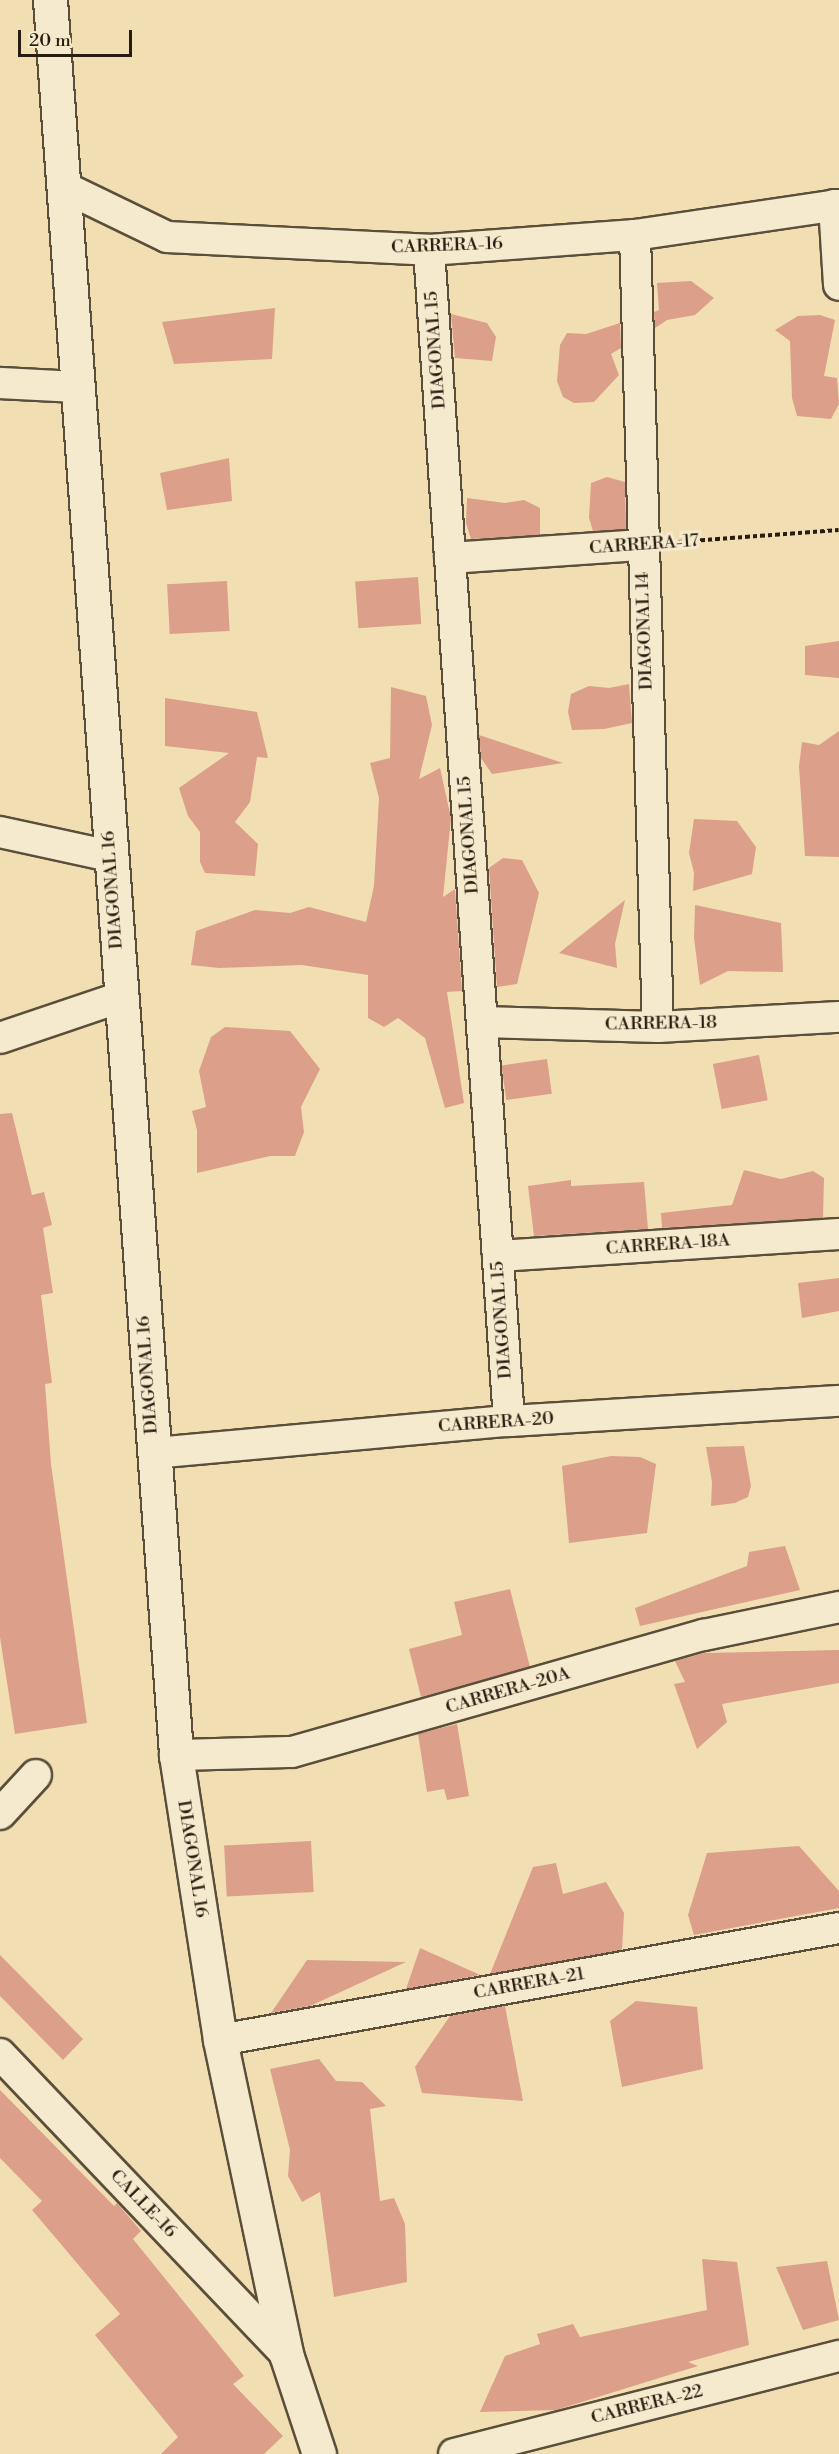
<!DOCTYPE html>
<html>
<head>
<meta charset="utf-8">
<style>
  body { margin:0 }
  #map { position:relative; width:839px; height:2454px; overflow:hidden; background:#f1dfb3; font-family:"Libre Bodoni",serif }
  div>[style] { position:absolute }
  .building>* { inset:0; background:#dc9f89; transform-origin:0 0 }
  .path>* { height:4px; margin-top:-2px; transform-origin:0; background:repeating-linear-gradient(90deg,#291d11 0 4.5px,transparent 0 7.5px) }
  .roads { filter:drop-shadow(2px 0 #5b4e3a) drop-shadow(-2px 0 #5b4e3a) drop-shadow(0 2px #5b4e3a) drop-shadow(0 -2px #5b4e3a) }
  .street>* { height:30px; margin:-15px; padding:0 15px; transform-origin:15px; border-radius:15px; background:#f6eace }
  .secondary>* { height:33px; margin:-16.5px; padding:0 16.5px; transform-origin:16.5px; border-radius:16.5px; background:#f6eace }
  span { translate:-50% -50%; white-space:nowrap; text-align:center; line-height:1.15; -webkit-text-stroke:6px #f6eace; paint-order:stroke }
  .street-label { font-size:18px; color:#291d11 }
  .scale { position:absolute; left:18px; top:30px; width:114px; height:27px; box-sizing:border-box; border:3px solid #291d11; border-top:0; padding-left:8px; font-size:18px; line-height:21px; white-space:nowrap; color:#291d11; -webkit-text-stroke:4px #f6eace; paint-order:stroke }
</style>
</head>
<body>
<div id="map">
  <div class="building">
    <div style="clip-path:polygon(691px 281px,714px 298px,695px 315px,667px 320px,655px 328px,654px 312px,659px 310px,657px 283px)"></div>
    <div style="clip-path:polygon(275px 308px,272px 359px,174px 364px,162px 322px)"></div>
    <div style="clip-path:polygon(451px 314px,487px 323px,496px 337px,492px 361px,455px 358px)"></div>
    <div style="clip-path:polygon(820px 315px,835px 320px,824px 376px,837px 378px,839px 404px,831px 419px,797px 416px,792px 398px,790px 341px,775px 330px,798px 316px)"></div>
    <div style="clip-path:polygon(620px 323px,621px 348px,611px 354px,619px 375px,594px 402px,574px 403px,563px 397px,557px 381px,560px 345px,567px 333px,586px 334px)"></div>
    <div style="clip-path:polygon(229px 458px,232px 501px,167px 510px,160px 473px)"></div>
    <div style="clip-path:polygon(607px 477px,625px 482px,626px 529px,593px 531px,589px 518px,591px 483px)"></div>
    <div style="clip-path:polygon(467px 498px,505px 503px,524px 500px,540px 508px,540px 535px,471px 539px,466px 523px)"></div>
    <div style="left:418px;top:577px;width:47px;height:63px;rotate:86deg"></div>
    <div style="left:227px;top:581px;width:50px;height:60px;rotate:87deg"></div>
    <div style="clip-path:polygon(839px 641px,839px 678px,805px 675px,805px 646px)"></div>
    <div style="clip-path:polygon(629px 684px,632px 723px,604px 729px,572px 730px,568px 712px,571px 694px,589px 686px,609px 688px)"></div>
    <div style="clip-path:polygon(391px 687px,426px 696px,432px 725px,419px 779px,440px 768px,451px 818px,443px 897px,455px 889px,462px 991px,447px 992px,464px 1103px,445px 1108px,425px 1038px,398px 1018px,384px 1027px,368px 1018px,368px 975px,302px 965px,219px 968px,191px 965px,196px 931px,255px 910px,290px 913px,309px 907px,366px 922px,374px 886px,379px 798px,370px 763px,390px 758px)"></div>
    <div style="clip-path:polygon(165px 698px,257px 712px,268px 758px,257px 757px,250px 802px,235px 822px,258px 844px,255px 876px,205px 873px,200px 862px,200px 832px,188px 816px,179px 788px,229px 753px,165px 746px)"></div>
    <div style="clip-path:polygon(839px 731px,839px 857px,805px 856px,799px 766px,802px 742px,819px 745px)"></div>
    <div style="clip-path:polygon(479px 735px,563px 763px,492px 774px,481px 758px)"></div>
    <div style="clip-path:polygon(694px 819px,737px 821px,756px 847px,752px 874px,693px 891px,694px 873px,689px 853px)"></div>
    <div style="clip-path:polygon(503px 858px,522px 860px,539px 893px,517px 984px,497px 987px,489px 868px)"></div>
    <div style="clip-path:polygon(625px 900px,615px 944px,617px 968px,559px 953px)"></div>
    <div style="clip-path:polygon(695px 905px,781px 923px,783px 972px,728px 971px,700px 985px,694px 938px)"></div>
    <div style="clip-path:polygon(225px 1027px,290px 1031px,320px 1069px,301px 1107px,304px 1132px,295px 1156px,270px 1156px,197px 1173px,197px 1130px,192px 1111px,206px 1107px,199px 1071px,211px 1037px)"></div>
    <div style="left:759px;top:1055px;width:46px;height:47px;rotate:79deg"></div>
    <div style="left:547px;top:1059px;width:35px;height:46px;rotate:82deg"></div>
    <div style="clip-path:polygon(12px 1113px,32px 1195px,44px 1192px,52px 1225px,43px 1228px,53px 1293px,41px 1295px,52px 1383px,45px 1384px,51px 1464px,87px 1723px,15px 1734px,0 1637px,0 1114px)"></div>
    <div style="clip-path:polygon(744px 1170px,781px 1179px,813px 1171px,824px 1178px,823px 1218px,662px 1228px,661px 1213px,732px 1205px)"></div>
    <div style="clip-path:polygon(571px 1180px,571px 1186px,644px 1182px,648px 1229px,534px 1236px,528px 1186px)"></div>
    <div style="clip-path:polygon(839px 1278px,839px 1311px,802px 1318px,798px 1283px)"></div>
    <div style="clip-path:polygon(744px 1446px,751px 1486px,748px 1497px,735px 1503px,711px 1506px,712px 1482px,706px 1447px)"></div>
    <div style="clip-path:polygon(611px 1456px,640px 1457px,656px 1464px,647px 1533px,569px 1543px,562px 1466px)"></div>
    <div style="clip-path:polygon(785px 1546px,800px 1590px,640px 1626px,635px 1608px,747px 1566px,749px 1552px)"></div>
    <div style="clip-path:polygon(510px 1589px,530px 1667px,421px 1697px,409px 1649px,462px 1635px,454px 1602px)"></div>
    <div style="clip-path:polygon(839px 1650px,839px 1683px,722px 1704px,727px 1722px,697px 1749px,674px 1684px,685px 1682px,675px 1661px,705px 1653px)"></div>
    <div style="clip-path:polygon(457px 1724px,469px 1796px,447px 1800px,444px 1789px,427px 1792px,418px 1734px)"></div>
    <div style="left:311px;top:1841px;width:51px;height:87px;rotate:87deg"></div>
    <div style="clip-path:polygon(799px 1846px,839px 1891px,839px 1908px,694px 1935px,688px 1915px,707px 1853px)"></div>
    <div style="clip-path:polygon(556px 1863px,563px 1894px,606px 1882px,624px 1913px,622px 1950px,490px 1974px,533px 1867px)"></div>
    <div style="clip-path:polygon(420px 1948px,478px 1974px,480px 1975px,406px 1989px)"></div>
    <div style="clip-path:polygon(0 1955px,83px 2039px,63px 2060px,0 1996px)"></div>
    <div style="clip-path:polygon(307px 1960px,406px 1962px,310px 2006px,271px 2013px)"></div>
    <div style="clip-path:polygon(636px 2001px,697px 2007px,703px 2069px,622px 2087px,610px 2021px)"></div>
    <div style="clip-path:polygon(505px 2006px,523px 2101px,422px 2093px,415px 2067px,450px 2016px)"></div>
    <div style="clip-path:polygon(319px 2059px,336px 2081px,362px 2082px,386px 2106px,370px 2109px,380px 2201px,394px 2198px,405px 2224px,407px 2282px,334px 2297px,320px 2192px,302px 2202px,288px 2176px,290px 2150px,270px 2069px)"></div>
    <div style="clip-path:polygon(0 2090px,114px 2206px,117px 2203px,141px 2231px,133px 2239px,244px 2376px,233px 2384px,283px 2436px,264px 2454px,161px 2454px,178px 2437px,95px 2335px,120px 2314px,32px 2210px,42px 2201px,0 2158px)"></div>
    <div style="clip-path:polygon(702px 2259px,737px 2262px,749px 2345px,688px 2362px,698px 2366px,556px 2410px,480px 2412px,505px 2356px,540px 2344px,537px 2334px,573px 2324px,580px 2337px,707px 2310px)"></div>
    <div style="clip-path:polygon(827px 2261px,839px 2320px,803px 2330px,776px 2267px)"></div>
  </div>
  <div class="path">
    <div style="left:678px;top:542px;width:161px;rotate:-4.3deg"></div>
  </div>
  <div class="roads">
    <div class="street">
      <div style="left:64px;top:187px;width:114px;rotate:25.9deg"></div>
      <div style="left:167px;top:237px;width:262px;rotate:2.8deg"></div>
      <div style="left:429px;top:250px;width:207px;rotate:-4.2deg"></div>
      <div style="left:635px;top:235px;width:206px;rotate:-8.4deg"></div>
      <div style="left:834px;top:205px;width:80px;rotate:86.4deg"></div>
      <div style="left:635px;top:235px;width:792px;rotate:88.34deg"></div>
      <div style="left:429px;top:250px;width:1174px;rotate:86.09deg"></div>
      <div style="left:0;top:383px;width:76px;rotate:3deg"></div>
      <div style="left:450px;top:558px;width:193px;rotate:-3.9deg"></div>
      <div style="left:0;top:832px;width:113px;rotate:12.3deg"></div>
      <div style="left:482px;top:1022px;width:176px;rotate:1.6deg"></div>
      <div style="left:658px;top:1027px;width:181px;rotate:-3.2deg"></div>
      <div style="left:0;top:1038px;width:128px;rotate:-18.7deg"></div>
      <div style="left:498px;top:1256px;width:342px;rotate:-3.7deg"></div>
      <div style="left:154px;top:1453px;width:356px;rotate:-5.2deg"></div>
      <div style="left:509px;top:1421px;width:331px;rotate:-3.5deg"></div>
      <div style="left:176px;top:1755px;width:116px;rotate:-1.5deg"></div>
      <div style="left:292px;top:1752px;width:428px;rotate:-15.9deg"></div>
      <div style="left:704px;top:1635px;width:138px;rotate:-11.7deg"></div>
      <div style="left:0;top:1814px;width:53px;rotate:-47.3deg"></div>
      <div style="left:220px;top:2040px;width:629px;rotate:-10.26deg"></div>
      <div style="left:0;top:2054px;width:414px;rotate:46.4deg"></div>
      <div style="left:454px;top:2454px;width:397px;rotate:-14.3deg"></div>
    </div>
    <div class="secondary">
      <div style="left:50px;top:0;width:1760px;rotate:85.89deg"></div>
      <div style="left:176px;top:1755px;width:288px;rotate:81.2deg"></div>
      <div style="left:220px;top:2040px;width:321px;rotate:78.1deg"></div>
      <div style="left:286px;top:2354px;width:105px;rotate:71.7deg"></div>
    </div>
  </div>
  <div class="street-label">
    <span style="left:447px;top:246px;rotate:-2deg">CARRERA-16</span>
    <span style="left:436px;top:350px;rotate:-94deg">DIAGONAL 15</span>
    <span style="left:644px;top:545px;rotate:-4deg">CARRERA-17</span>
    <span style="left:645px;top:631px;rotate:-92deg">DIAGONAL 14</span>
    <span style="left:469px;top:835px;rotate:-94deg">DIAGONAL 15</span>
    <span style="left:113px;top:890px;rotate:-94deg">DIAGONAL 16</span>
    <span style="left:661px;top:1024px;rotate:-1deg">CARRERA-18</span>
    <span style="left:668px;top:1245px;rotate:-4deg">CARRERA-18A</span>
    <span style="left:502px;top:1320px;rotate:-94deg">DIAGONAL 15</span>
    <span style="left:148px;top:1375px;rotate:-94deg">DIAGONAL 16</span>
    <span style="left:496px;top:1423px;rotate:-4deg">CARRERA-20</span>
    <span style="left:508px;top:1691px;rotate:-16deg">CARRERA-20A</span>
    <span style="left:192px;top:1859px;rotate:81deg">DIAGONAL 16</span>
    <span style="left:529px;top:1984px;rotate:-10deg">CARRERA-21</span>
    <span style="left:143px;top:2204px;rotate:46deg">CALLE-16</span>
    <span style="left:647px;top:2405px;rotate:-14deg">CARRERA-22</span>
  </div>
  <div class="scale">20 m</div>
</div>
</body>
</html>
